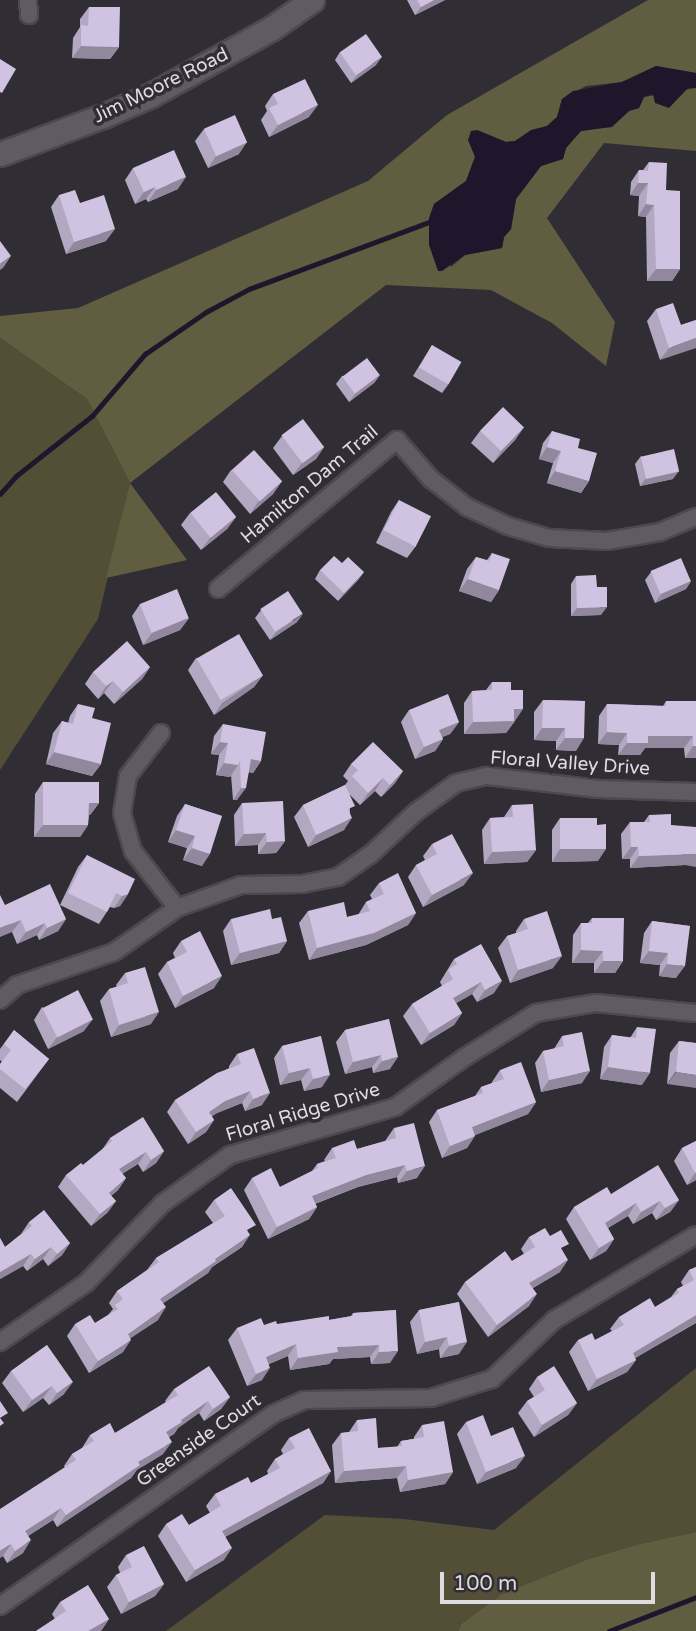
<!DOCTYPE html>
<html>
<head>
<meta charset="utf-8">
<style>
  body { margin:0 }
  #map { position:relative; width:696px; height:1631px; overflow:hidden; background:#302d34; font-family:"Varela Round",sans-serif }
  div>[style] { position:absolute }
  .green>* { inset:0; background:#534f36 }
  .forest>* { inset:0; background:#615d40 }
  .water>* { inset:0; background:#20162c }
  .stream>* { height:4.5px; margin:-2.25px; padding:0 2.25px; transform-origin:2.25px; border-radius:2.25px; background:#20162c }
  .roads { filter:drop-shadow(2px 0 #4b494e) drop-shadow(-2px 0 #4b494e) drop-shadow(0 2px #4b494e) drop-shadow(0 -2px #4b494e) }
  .street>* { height:16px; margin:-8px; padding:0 8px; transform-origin:8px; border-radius:8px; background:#5e5b63 }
  .secondary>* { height:23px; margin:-11.5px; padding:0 11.5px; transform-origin:11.5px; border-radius:11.5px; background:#5e5b63 }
  .wall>* { inset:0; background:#b2a8c2 }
  .shaded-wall>* { inset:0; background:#91889e }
  .building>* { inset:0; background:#cfc3e1; transform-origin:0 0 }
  span { translate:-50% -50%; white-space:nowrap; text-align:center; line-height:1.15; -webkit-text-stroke:7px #302d34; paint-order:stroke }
  .street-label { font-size:19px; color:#dedce1 }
  .scale { position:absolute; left:440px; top:1572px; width:215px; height:32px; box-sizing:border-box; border:4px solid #dedce1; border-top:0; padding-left:9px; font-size:21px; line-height:24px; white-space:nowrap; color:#dedce1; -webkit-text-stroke:5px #302d34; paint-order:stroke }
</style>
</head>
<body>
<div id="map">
  <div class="green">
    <div style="clip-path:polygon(0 338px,87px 399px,130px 483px,98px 619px,0 770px)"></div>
    <div style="clip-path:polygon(696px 1368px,696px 1532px,639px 1544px,588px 1559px,502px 1594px,461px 1624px,458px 1631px,166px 1631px,325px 1515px,404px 1519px,494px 1530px)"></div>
  </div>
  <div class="forest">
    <div style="clip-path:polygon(648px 0,696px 0,696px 73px,656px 66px,622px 82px,586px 86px,562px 99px,557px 117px,547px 126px,531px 131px,515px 141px,506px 142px,477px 130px,475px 157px,466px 181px,434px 204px,451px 267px,465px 255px,502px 248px,504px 237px,511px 229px,516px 199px,541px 166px,563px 159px,566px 148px,581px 131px,612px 126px,629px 111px,639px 108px,644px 97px,696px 88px,696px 151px,604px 143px,547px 218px,615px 322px,606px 366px,552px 323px,491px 290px,386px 285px,130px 483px,187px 560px,106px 578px,130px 483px,87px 399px,0 338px,0 316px,78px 308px,368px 181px,447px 115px)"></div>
    <div style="clip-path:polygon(696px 1532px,696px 1631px,458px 1631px,461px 1624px,502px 1594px,588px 1559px,639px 1544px)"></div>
  </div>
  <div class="water">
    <div style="clip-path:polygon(656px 66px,696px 73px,696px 88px,688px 88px,669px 108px,655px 103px,653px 94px,644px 97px,639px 108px,629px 111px,612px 127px,581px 131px,566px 148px,563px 159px,541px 166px,516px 199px,511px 229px,504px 237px,502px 248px,465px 255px,442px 271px,438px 271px,429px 245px,429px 218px,434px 204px,466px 181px,475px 157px,468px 140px,471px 131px,477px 130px,506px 142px,515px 141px,531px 130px,547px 126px,557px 117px,562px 99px,573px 91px,622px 82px)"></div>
  </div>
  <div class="stream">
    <div style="left:0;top:494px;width:24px;rotate:-48deg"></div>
    <div style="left:16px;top:476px;width:97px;rotate:-38.3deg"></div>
    <div style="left:92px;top:416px;width:82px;rotate:-49.5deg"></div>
    <div style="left:145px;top:354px;width:74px;rotate:-34.5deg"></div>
    <div style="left:206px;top:312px;width:49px;rotate:-28.1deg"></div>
    <div style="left:249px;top:289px;width:192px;rotate:-20.4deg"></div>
    <div style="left:609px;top:1631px;width:93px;rotate:-21.3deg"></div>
  </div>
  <div class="roads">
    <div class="street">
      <div style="left:28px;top:0;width:15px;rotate:86deg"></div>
      <div style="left:218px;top:589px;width:233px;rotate:-39.8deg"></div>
      <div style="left:397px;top:440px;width:52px;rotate:48.9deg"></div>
      <div style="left:431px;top:479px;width:46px;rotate:37.9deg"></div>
      <div style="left:467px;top:507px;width:45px;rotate:24.9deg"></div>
      <div style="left:508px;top:526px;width:43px;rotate:16.3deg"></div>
      <div style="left:549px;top:538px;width:58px;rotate:3deg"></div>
      <div style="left:607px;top:541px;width:54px;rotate:-9.6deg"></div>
      <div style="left:660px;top:532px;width:39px;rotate:-23deg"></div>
      <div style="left:161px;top:733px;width:54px;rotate:127.5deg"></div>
      <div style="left:128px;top:776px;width:37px;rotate:99deg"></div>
      <div style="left:122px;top:813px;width:40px;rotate:74deg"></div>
      <div style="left:133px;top:851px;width:72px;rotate:52.3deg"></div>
      <div style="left:0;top:1000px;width:23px;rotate:-41deg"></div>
      <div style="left:17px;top:985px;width:102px;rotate:-18.8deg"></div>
      <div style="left:114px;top:952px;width:77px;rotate:-34.9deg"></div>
      <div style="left:177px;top:908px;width:68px;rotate:-19.8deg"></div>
      <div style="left:241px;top:885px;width:61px;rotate:-0.9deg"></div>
      <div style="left:302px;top:884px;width:37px;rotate:-11deg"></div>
      <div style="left:338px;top:877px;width:39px;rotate:-35deg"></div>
      <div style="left:370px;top:855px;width:63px;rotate:-43.1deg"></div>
      <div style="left:416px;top:812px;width:49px;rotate:-35.9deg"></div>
      <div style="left:456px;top:783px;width:32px;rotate:-13deg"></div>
      <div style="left:487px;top:776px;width:112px;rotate:6.7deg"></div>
      <div style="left:598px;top:789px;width:98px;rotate:1.8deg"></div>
      <div style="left:0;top:1342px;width:104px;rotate:-34.5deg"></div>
      <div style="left:86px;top:1283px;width:111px;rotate:-46.1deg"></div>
      <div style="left:163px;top:1203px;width:82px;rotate:-35.6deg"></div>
      <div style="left:230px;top:1155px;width:172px;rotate:-16.2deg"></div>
      <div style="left:395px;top:1107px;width:86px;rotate:-35.5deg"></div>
      <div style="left:465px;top:1057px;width:84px;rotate:-31.8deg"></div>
      <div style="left:536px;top:1013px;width:61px;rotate:-9.5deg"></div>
      <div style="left:596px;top:1003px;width:100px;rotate:5.7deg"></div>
      <div style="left:0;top:1606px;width:334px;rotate:-35.1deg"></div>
      <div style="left:273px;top:1414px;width:34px;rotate:-24deg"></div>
      <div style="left:304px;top:1400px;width:127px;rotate:-0.9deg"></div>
      <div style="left:431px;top:1398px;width:64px;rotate:-17.3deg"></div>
      <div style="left:492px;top:1379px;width:86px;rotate:-43.6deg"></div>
      <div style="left:554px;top:1320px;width:165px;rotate:-30.9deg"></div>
    </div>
    <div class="secondary">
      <div style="left:0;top:154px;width:110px;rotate:-20.3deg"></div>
      <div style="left:103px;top:116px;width:52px;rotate:-23.6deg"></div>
      <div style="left:151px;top:95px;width:138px;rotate:-29deg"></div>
      <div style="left:272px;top:28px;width:49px;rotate:-35deg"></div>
    </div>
  </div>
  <div class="wall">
    <div style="clip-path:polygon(407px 0,445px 0,415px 15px)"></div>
    <div style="clip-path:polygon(89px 7px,119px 47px,110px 59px,72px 58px,73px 38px,80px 27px,80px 19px)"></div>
    <div style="clip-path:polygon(340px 52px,376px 65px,351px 83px,335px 60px)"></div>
    <div style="clip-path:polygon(273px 94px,309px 117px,269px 137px,261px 120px,267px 111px,265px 106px)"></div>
    <div style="clip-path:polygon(204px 129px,239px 154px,208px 168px,195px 141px)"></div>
    <div style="clip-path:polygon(649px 162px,666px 190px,680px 269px,672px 281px,647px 281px,646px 217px,638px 216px,639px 196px,630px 195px,631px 182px,639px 170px,643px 170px)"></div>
    <div style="clip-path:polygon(133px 168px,178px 189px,148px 202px,146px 199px,135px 204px,125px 180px)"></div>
    <div style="clip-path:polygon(59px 195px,80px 203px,106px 241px,66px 254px,51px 207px)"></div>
    <div style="clip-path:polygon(656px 309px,681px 325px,696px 320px,660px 360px,647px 321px)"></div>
    <div style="clip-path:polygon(432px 345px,448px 385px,442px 393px,413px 376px)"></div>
    <div style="clip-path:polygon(380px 375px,374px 383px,349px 402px,336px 384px,342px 376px)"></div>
    <div style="clip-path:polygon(524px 427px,515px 440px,493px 463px,471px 443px,480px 431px)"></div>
    <div style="clip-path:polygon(552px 431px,578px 448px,589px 481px,581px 493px,547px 483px,553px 463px,539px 459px,543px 443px)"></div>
    <div style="clip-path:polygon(282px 436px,324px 447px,316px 459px,293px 475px,273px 448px)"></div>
    <div style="clip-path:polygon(641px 456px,673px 479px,640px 486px,635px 464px)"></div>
    <div style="clip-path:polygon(231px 470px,282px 481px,273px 494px,250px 514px,223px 482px)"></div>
    <div style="clip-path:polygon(399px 500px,416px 546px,407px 558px,376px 543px,391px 512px)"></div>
    <div style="clip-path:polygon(190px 513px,236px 517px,227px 529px,201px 550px,181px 525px)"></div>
    <div style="clip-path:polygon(492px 553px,499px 590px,491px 602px,459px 591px,467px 569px,476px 557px,487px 560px)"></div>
    <div style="clip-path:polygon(320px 570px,364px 572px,358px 580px,338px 601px,315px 579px)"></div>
    <div style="clip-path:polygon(651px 572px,691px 581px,686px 589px,655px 603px,645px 580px)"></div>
    <div style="clip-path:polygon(576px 576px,597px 587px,601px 615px,571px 616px,571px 584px)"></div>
    <div style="clip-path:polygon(140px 604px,189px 618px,180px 630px,143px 645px,132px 616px)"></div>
    <div style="clip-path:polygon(261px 610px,297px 622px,270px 640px,255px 618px)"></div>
    <div style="clip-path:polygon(196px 658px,263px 675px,254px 687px,214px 715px,188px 670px)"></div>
    <div style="clip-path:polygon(150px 667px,142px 679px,114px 704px,104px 693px,98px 699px,85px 684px,93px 672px)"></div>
    <div style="clip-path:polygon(492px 682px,511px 690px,515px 721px,506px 733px,464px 734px,464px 703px,472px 691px,486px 690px)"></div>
    <div style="clip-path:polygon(543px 700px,585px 701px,576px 751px,556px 750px,556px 741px,534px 740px,534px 712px)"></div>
    <div style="clip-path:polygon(666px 701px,696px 701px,696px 758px,685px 758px,684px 748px,645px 748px,640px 755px,618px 755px,619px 745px,598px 744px,599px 716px,607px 704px,663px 706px)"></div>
    <div style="clip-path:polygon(78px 704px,92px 718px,101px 764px,92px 776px,46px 764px,53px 733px,62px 721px,68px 723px,70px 716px)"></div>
    <div style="clip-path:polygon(409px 710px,459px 722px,450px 734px,442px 737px,443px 739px,435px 751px,415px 759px,401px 722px)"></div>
    <div style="clip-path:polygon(223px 724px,261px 761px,253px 773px,249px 772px,237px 800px,233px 800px,231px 775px,230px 777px,216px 775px,219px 755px,211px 754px,214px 736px)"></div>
    <div style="clip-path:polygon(351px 764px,403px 771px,395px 783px,381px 797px,375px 791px,360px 805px,350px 795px,350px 813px,344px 830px,308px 847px,294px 817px,303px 805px,345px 785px,348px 781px,343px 776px)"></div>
    <div style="clip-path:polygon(43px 782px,99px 803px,90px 815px,89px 815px,88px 825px,80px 837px,34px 837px,35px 794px)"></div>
    <div style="clip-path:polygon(242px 803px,285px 841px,276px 853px,258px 854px,258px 845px,235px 846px,234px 815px)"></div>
    <div style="clip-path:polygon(185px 804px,222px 816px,202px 866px,183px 860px,187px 848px,168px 842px,177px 816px)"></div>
    <div style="clip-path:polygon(512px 805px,536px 850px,527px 862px,484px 864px,482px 830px,490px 818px,504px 817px)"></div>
    <div style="clip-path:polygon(649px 815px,671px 825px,685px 865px,630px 868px,630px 859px,622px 859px,621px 834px,630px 822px,644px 822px)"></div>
    <div style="clip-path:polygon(560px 818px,598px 861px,552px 862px,552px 830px)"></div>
    <div style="clip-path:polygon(432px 844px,464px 885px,423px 907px,408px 877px,416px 865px,425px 860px,423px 856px)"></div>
    <div style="clip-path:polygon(87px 855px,128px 894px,120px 906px,114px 908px,110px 907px,99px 924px,60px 905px,78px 867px)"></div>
    <div style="clip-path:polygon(379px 883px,416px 913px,408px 925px,366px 945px,309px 960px,299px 923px,308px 911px,347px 917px,358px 915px,366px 902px,372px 899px,370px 895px)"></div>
    <div style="clip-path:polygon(5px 905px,66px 919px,58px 931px,39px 940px,37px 935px,17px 944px,12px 932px)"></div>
    <div style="clip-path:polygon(592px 918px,623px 961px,615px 973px,594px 973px,594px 963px,572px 963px,573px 935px,581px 923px,588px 923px)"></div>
    <div style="clip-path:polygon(231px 919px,272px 919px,287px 941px,279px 953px,231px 965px,223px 931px)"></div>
    <div style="clip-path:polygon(524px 919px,553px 968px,510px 983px,498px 948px,507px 936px,516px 933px,516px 931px)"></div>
    <div style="clip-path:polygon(652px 921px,690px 926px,676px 978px,659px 976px,660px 965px,640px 963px,644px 933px)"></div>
    <div style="clip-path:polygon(181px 941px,214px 988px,175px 1008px,158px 974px,167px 962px,175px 958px,173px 953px)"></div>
    <div style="clip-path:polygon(454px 959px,494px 993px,477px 1002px,472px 994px,456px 1003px,462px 1013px,454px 1025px,421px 1045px,403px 1016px,412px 1004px,442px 986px,440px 982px)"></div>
    <div style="clip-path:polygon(125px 973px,151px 1024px,111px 1037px,100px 1001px,109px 989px,117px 987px,116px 985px)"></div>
    <div style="clip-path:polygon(42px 1007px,84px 1031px,48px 1049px,34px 1020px)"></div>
    <div style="clip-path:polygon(389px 1019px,390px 1069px,373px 1073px,372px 1067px,345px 1074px,336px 1042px,345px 1030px)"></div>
    <div style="clip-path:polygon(637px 1027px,642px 1085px,600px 1079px,604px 1047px,612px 1035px,630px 1038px)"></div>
    <div style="clip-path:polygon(14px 1030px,49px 1059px,17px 1102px,0 1088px,0 1064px,2px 1062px,0 1060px,0 1049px)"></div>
    <div style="clip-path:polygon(321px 1036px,322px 1087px,304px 1091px,301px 1080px,280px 1085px,274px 1058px,282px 1046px)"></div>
    <div style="clip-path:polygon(562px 1036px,582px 1083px,541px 1092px,535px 1063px,543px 1051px,554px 1049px)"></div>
    <div style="clip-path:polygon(679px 1041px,696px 1043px,667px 1084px,670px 1053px)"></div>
    <div style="clip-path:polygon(237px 1054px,262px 1105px,245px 1111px,242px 1103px,217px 1113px,212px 1116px,214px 1120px,206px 1132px,188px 1144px,167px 1112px,175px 1100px,229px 1068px,229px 1066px)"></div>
    <div style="clip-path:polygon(500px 1070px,536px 1102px,528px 1114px,475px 1135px,467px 1148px,442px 1158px,429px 1122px,437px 1110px,475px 1096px,481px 1087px,492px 1083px,492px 1082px)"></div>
    <div style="clip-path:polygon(394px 1128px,417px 1178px,398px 1183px,397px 1177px,358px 1187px,315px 1204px,317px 1207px,309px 1219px,268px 1239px,244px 1190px,252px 1178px,280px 1187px,312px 1171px,317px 1164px,325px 1161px,324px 1160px,332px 1148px,357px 1149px,385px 1141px)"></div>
    <div style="clip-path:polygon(110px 1138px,164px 1151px,156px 1163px,143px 1172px,138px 1164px,122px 1174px,126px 1178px,118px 1190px,111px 1196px,116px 1201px,107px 1213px,91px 1226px,58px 1187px,66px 1175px,83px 1165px,102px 1150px)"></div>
    <div style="clip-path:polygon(696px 1141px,696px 1180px,687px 1185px,674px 1161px,682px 1148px)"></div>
    <div style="clip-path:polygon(611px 1194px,679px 1200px,670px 1212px,656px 1220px,652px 1213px,633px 1224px,628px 1216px,608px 1228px,614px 1239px,606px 1251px,590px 1260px,566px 1219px,574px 1207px)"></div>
    <div style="clip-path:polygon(214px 1200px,249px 1234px,242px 1247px,212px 1267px,208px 1273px,163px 1303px,158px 1320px,130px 1338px,123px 1352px,89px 1373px,67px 1336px,75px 1324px,95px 1323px,108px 1315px,113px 1309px,109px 1303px,117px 1291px,147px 1270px,156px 1258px,213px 1223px,205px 1212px)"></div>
    <div style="clip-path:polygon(29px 1222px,70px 1243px,62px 1255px,48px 1266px,43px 1259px,27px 1271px,23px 1266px,0 1279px,0 1238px,5px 1247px,21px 1234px)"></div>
    <div style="clip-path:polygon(550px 1236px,563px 1252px,560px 1272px,533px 1288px,529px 1306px,488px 1337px,457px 1294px,465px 1282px,512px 1261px,524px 1254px,521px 1249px,529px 1237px)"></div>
    <div style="clip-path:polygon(696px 1267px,696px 1323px,635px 1358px,636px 1360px,627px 1372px,588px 1391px,569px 1352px,578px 1340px,595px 1340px,612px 1331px,610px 1329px,619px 1317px,655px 1307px,671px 1297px,677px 1289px,683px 1286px,681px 1282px,689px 1270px)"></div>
    <div style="clip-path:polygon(459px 1302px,459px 1354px,440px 1358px,439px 1349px,417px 1354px,410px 1322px,419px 1310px)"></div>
    <div style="clip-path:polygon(396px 1310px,390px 1363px,371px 1364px,370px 1357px,333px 1359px,329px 1364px,290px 1370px,288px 1356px,269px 1364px,262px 1380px,247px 1386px,228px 1340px,237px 1328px,329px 1320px,351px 1316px,353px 1313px)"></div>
    <div style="clip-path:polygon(47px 1345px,64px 1394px,49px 1405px,43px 1398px,23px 1412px,2px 1383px,11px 1371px)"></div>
    <div style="clip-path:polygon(537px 1377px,577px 1403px,568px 1415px,534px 1437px,518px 1413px,527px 1401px,534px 1397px,529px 1389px)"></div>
    <div style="clip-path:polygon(174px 1389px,230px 1397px,221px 1409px,204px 1421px,199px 1413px,178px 1428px,174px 1434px,169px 1437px,163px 1454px,137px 1470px,131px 1478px,57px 1527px,53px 1520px,28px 1536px,23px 1553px,7px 1563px,3px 1556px,0 1558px,65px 1468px,64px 1466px,72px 1454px,82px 1448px,90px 1435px,115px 1433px,166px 1402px,165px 1401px)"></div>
    <div style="clip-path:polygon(357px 1420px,378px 1448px,397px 1447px,401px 1441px,414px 1439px,414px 1437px,422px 1425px,453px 1472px,445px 1484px,400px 1492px,397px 1478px,335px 1483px,332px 1445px,341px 1433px,349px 1432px)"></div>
    <div style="clip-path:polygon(466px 1422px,516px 1468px,477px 1484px,457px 1434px)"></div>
    <div style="clip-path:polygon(289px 1438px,331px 1471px,323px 1483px,225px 1537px,224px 1560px,186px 1582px,158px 1536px,166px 1524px,189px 1525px,210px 1513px,206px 1506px,215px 1494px,251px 1483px,268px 1474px,267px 1471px,275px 1459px,283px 1454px,281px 1450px)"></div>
    <div style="clip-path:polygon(126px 1555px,164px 1584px,155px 1596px,121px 1614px,107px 1587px,116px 1575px,120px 1573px,118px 1567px)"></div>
    <div style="clip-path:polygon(60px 1602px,109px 1619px,101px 1631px,36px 1631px,55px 1619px,52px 1614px)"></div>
  </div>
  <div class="shaded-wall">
    <div style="clip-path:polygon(434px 0,445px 0,415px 15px,421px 7px)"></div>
    <div style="clip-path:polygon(81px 46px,119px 47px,110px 59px,72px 58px)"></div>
    <div style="clip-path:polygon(382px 57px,376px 65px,351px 83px,357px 75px)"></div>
    <div style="clip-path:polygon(318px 105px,309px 117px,269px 137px,278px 125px)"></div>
    <div style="clip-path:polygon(247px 142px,239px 154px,208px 168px,216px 156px)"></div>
    <div style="clip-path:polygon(186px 177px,178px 189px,148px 202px,156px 190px)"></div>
    <div style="clip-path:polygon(638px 183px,648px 183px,639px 196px,630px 195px)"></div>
    <div style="clip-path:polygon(155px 187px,146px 199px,135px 204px,144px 192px)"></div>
    <div style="clip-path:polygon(646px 204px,654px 205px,646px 217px,638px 216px)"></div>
    <div style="clip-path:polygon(115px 229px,106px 241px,66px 254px,74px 242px)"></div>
    <div style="clip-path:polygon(11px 256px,3px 268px,0 270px,0 264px)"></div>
    <div style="clip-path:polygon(656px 269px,680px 269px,672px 281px,647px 281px)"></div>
    <div style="clip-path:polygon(696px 338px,696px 348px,660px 360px,669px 348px)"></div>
    <div style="clip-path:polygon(380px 375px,374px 383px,349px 402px,355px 394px)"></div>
    <div style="clip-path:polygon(524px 427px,515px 440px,493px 463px,501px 451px)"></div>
    <div style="clip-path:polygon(324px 447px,316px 459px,293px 475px,302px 463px)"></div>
    <div style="clip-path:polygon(547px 447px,561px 451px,553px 463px,539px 459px)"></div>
    <div style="clip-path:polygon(555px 471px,589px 481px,581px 493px,547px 483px)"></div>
    <div style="clip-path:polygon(679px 471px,673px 479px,640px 486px,646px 478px)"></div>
    <div style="clip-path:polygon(282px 481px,273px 494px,250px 514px,258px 502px)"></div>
    <div style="clip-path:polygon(236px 517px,227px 529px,201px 550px,210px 538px)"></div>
    <div style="clip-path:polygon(364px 572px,358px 580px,338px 601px,344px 593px)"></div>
    <div style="clip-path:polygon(468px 579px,499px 590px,491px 602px,459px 591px)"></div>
    <div style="clip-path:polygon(691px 581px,686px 589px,655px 603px,661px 594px)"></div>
    <div style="clip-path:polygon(607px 607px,601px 615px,571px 616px,577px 608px)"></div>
    <div style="clip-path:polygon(303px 614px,297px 622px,270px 640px,276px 632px)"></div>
    <div style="clip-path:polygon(189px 618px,180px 630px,143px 645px,152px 633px)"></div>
    <div style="clip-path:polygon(150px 667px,142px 679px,114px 704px,123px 692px)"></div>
    <div style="clip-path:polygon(263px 675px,254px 687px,214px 715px,222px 703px)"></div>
    <div style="clip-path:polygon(113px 681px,104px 693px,98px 699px,106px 686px)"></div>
    <div style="clip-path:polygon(514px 709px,523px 709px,515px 721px,505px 721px)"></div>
    <div style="clip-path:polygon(514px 721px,506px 733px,464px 734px,473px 722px)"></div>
    <div style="clip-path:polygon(459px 722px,450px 734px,431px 742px,439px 730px)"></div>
    <div style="clip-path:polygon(542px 728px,565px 728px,556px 741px,534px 740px)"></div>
    <div style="clip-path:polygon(607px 732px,627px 733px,619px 745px,598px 744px)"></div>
    <div style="clip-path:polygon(648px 736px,693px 736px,684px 748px,645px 748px,640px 755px,618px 755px,627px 743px)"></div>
    <div style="clip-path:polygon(565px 738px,584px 738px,576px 751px,556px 750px)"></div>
    <div style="clip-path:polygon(443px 739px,435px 751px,415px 759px,424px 747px)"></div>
    <div style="clip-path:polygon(220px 742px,228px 743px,219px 755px,211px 754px)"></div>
    <div style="clip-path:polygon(693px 746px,696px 746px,696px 758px,685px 758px)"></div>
    <div style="clip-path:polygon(54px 752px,101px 764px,92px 776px,46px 764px)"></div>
    <div style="clip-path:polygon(251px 759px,261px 761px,253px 773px,243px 771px)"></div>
    <div style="clip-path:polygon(224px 763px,238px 765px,230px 777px,216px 775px)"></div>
    <div style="clip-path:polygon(403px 771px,395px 783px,381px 797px,390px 785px)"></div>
    <div style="clip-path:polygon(383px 778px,375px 791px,360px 805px,368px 793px)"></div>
    <div style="clip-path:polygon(241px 788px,246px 788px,237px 800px,233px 800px)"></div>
    <div style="clip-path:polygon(89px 803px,99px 803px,90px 815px,80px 815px)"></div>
    <div style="clip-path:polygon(352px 818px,344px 830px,308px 847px,316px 835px)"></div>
    <div style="clip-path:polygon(43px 825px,88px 825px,80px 837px,34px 837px)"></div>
    <div style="clip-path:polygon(176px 830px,195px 836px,187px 848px,168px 842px)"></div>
    <div style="clip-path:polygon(266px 833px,258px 845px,235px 846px,244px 834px)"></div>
    <div style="clip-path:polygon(285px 841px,276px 853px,258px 854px,267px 842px)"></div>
    <div style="clip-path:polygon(631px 847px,638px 847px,630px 859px,622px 859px)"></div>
    <div style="clip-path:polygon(192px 848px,210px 854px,202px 866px,183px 860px)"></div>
    <div style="clip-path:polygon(560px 849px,606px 849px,598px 861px,552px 862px)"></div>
    <div style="clip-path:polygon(536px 850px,527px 862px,484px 864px,492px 852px)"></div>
    <div style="clip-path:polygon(696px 854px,696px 867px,685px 865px,630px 868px,639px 856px)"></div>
    <div style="clip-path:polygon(473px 873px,464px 885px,423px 907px,432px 895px)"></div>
    <div style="clip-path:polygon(128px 894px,120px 906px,114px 908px,122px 896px)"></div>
    <div style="clip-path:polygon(416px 913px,408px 925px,366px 945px,309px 960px,317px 948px)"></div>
    <div style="clip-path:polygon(66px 919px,58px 931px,39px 940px,47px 928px)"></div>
    <div style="clip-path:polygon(21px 920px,12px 932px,0 937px,0 928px)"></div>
    <div style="clip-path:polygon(45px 923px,37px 935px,17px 944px,26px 932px)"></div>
    <div style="clip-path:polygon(287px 941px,279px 953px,231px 965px,240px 953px)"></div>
    <div style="clip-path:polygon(581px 950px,603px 951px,594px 963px,572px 963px)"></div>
    <div style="clip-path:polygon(649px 951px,668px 953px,660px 965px,640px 963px)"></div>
    <div style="clip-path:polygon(562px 956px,553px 968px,510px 983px,518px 970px)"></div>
    <div style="clip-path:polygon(603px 961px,623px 961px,615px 973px,594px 973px)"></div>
    <div style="clip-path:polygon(667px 964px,685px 966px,676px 978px,659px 976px)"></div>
    <div style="clip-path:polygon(222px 976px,214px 988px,175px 1008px,183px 996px)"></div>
    <div style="clip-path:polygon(502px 981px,494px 993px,477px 1002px,485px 990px)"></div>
    <div style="clip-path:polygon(481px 982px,472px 994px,445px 1010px,453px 998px)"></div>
    <div style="clip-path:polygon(159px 1012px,151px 1024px,111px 1037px,119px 1025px)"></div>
    <div style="clip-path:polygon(462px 1013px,454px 1025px,421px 1045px,430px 1033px)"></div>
    <div style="clip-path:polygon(93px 1019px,84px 1031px,48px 1049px,57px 1037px)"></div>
    <div style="clip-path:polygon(381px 1055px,372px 1067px,345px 1074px,353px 1062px)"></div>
    <div style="clip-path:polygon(398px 1057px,390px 1069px,373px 1073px,382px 1061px)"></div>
    <div style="clip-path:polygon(608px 1067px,650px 1073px,642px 1085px,600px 1079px)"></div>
    <div style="clip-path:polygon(310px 1068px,301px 1080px,280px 1085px,289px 1073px)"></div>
    <div style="clip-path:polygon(590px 1071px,582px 1083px,541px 1092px,549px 1080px)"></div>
    <div style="clip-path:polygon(676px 1072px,696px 1075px,696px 1088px,667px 1084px)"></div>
    <div style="clip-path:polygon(330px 1075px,322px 1087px,304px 1091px,313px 1079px)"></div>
    <div style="clip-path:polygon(250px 1091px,242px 1103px,217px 1113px,200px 1124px,209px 1112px,225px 1101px)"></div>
    <div style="clip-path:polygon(270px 1093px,262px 1105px,245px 1111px,253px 1099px)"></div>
    <div style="clip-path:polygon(536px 1102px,528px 1114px,463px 1140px,472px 1127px)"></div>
    <div style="clip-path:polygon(214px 1120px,206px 1132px,188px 1144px,196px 1132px)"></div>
    <div style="clip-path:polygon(475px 1136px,467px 1148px,442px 1158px,450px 1146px)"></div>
    <div style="clip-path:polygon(164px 1151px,156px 1163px,143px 1172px,151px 1160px)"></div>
    <div style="clip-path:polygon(146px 1152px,138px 1164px,110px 1181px,119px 1169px)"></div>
    <div style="clip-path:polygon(405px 1165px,397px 1177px,358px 1187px,303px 1208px,312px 1196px,366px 1175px)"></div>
    <div style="clip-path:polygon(425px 1166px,417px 1178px,398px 1183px,407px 1171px)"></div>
    <div style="clip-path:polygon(696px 1172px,696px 1180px,687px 1185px,695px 1173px)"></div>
    <div style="clip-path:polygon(126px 1178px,118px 1190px,100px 1205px,109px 1193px)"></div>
    <div style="clip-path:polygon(679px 1200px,670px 1212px,656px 1220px,665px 1208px)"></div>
    <div style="clip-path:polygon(116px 1201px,107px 1213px,91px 1226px,100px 1214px)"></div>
    <div style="clip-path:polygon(660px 1201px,652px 1213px,633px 1224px,641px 1212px)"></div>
    <div style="clip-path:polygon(636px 1203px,628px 1216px,596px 1235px,605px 1223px)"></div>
    <div style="clip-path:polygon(317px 1207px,309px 1219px,268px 1239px,277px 1227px)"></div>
    <div style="clip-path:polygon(250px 1235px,242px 1247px,212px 1267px,208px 1273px,152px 1311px,160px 1299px,215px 1259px)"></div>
    <div style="clip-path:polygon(614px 1239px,606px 1251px,590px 1260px,599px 1248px)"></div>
    <div style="clip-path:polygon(70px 1243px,62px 1255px,48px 1266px,57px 1254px)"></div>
    <div style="clip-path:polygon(51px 1247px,43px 1259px,27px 1271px,35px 1259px)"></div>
    <div style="clip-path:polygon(31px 1254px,23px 1266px,0 1279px,0 1272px)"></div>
    <div style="clip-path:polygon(568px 1260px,560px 1272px,521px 1295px,529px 1283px)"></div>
    <div style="clip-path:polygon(537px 1294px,529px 1306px,488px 1337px,497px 1325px)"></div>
    <div style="clip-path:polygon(166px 1307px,158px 1320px,119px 1346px,128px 1334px)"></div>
    <div style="clip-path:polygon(696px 1315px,696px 1323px,684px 1329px,624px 1365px,633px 1353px)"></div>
    <div style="clip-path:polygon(447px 1337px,439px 1349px,417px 1354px,425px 1342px)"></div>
    <div style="clip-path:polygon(131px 1340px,123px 1352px,89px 1373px,98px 1361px)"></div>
    <div style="clip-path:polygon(467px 1342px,459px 1354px,440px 1358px,449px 1346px)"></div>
    <div style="clip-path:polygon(296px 1344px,288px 1356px,257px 1369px,266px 1357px)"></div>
    <div style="clip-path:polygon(379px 1345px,370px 1357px,333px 1359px,329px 1364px,290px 1370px,298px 1358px,337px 1347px)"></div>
    <div style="clip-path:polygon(398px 1351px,390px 1363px,371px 1364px,379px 1352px)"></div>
    <div style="clip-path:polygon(636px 1360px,627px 1372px,588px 1391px,597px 1379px)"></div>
    <div style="clip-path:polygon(270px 1368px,262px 1380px,247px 1386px,256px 1374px)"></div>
    <div style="clip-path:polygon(73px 1382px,64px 1394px,49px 1405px,57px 1393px)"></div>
    <div style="clip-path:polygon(52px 1386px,43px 1398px,23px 1412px,32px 1400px)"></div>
    <div style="clip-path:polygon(230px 1397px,221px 1409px,204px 1421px,213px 1409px)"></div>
    <div style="clip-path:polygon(208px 1401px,199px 1413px,178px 1428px,174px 1434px,157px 1444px,166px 1432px,181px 1420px)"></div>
    <div style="clip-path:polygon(577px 1403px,568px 1415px,534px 1437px,542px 1425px)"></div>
    <div style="clip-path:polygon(172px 1442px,163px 1454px,137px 1470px,131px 1478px,57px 1527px,66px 1515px,138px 1462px)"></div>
    <div style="clip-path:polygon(525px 1456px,516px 1468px,477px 1484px,486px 1472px)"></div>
    <div style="clip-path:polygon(406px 1466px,397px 1478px,335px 1483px,344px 1471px)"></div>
    <div style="clip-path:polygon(331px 1471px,323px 1483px,214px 1543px,222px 1531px)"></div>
    <div style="clip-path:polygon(453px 1472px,445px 1484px,400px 1492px,408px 1480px)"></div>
    <div style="clip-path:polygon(61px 1508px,53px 1520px,17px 1543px,25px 1531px)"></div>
    <div style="clip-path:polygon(31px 1540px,23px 1553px,7px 1563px,15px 1551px)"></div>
    <div style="clip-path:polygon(11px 1544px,3px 1556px,0 1558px,0 1551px)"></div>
    <div style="clip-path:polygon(232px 1548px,224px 1560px,186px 1582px,195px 1570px)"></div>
    <div style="clip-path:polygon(164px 1584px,155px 1596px,121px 1614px,129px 1602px)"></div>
    <div style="clip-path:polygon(109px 1619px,101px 1631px,88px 1631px)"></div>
  </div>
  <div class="building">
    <div style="clip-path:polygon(417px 0,434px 0,421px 7px)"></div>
    <div style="clip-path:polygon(89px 7px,120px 7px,119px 47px,81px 46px,81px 25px,88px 26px)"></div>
    <div style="left:366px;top:34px;width:28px;height:32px;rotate:55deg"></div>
    <div style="clip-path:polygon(0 59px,16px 69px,2px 93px,0 92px)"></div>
    <div style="clip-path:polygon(305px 79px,318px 105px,278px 125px,269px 108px,278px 104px,273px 94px)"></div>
    <div style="left:235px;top:115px;width:30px;height:34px;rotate:66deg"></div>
    <div style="clip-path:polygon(174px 150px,186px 177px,156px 190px,155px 187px,144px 192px,133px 168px)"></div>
    <div style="clip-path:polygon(649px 162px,667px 163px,666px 190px,680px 191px,680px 269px,656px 269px,654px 205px,646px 204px,648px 183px,638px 183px,639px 170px,648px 171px)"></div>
    <div style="clip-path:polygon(75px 190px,80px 203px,104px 195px,115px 229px,74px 242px,59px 195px)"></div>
    <div style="clip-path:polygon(0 241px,11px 256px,0 264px)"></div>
    <div style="clip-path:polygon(673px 303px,681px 325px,696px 320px,696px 338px,669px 348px,656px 309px)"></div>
    <div style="left:432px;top:345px;width:34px;height:26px;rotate:30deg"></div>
    <div style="left:367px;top:358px;width:21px;height:31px;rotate:53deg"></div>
    <div style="left:503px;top:407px;width:29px;height:33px;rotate:44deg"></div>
    <div style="left:303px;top:419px;width:35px;height:27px;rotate:53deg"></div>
    <div style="clip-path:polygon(552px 431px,580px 439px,578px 448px,597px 453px,589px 481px,555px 471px,561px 451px,547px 447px)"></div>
    <div style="left:674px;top:449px;width:23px;height:34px;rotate:77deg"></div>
    <div style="left:254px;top:450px;width:42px;height:30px;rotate:48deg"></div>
    <div style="left:216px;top:492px;width:32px;height:33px;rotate:51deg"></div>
    <div style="left:399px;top:500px;width:36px;height:34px;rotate:27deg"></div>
    <div style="clip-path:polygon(492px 553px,510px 559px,499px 590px,468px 579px,476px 557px,489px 561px)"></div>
    <div style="clip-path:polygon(334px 556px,342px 563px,348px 557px,364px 572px,344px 593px,320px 570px)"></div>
    <div style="left:681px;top:558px;width:25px;height:33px;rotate:67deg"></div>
    <div style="clip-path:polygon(596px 575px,597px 587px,607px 587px,607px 607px,577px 608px,576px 576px)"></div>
    <div style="left:177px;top:589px;width:31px;height:40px;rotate:68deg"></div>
    <div style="left:288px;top:591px;width:27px;height:33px;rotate:57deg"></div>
    <div style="left:239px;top:634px;width:48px;height:49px;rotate:60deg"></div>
    <div style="clip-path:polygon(127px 641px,150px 667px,123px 692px,113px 681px,106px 686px,93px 672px)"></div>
    <div style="clip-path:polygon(492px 682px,511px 682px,511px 690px,523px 690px,523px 709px,514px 709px,514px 721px,473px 722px,472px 691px,492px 690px)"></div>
    <div style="clip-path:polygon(448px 694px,459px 722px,439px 730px,443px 739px,424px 747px,409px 710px)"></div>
    <div style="clip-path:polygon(543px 700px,585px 701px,584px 738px,565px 738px,565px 728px,542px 728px)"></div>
    <div style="clip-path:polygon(666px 701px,696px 701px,696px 746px,693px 746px,693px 736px,648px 736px,648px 743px,627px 743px,627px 733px,607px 732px,607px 704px,666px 706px)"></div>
    <div style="clip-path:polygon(78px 704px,95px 708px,92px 718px,111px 723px,101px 764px,54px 752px,62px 721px,73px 724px)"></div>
    <div style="clip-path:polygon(223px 724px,266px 732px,261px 761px,251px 759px,246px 788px,241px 788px,240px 761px,238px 765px,224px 763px,228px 743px,220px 742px)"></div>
    <div style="clip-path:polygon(373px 742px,403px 771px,390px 785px,383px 778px,368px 793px,352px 776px,358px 770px,351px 764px)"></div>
    <div style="clip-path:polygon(43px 782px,99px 782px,99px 803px,89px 803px,88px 825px,43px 825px)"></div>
    <div style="clip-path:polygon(345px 785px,355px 806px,348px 809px,352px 818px,316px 835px,303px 805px)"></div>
    <div style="clip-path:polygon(283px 801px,285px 841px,267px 842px,266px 833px,244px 834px,242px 803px)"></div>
    <div style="clip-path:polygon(185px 804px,222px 816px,210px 854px,192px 848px,195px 836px,176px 830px)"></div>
    <div style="clip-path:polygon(533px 804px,536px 850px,492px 852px,490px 818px,513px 817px,512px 805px)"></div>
    <div style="clip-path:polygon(671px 814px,671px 825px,696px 827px,696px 854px,639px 856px,638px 847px,631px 847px,630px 822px,650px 822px,649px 815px)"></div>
    <div style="clip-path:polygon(560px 818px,597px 818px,597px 825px,606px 824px,606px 849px,560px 849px)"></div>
    <div style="clip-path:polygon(452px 834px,473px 873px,432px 895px,416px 865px,437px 854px,432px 844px)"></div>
    <div style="clip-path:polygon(87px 855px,135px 879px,128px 894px,122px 896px,116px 893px,107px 912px,68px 893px)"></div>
    <div style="clip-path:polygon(398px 873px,416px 913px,374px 933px,317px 948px,308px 911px,344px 902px,347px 917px,370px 911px,366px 902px,384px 894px,379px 883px)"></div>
    <div style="clip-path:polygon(50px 884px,66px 919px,47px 928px,45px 923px,26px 932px,21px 920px,0 928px,0 895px,5px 905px)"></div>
    <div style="clip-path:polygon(270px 909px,272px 919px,281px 917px,287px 941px,240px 953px,231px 919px)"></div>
    <div style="clip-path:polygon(547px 911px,562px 956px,518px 970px,507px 936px,528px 929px,524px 919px)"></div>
    <div style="clip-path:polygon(592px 918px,624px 918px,623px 961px,603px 961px,603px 951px,581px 950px,581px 923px,592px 923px)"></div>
    <div style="clip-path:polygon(652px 921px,690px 926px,685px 966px,667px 964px,668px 953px,649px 951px)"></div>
    <div style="clip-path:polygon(200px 931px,222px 976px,183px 996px,167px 962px,187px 952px,181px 941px)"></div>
    <div style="clip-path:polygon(481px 944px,502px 981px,485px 990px,481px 982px,453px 998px,462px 1013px,430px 1033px,412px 1004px,453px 979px,448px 970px,457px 964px,454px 959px)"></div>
    <div style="clip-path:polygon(145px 967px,159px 1012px,119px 1025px,109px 989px,128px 983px,125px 973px)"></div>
    <div style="left:78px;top:990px;width:33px;height:40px;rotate:63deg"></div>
    <div style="clip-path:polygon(389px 1019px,398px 1057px,382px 1061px,381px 1055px,353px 1062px,345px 1030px)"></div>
    <div style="clip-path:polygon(637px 1027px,656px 1029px,650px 1073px,608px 1067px,612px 1035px,636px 1038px)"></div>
    <div style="clip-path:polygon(14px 1030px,49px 1059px,25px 1089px,0 1069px,0 1064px,11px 1050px,4px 1044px)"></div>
    <div style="clip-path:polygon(582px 1032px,590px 1071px,549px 1080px,543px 1051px,564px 1046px,562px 1036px)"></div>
    <div style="clip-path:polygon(321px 1036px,330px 1075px,313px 1079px,310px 1068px,289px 1073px,282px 1046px)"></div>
    <div style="clip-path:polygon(679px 1041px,696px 1043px,696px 1075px,676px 1072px)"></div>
    <div style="clip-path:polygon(254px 1048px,270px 1093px,253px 1099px,250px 1091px,225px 1101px,209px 1112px,214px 1120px,196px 1132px,175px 1100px,217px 1073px,241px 1064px,237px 1054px)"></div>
    <div style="clip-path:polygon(521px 1062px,536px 1102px,472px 1127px,475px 1136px,450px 1146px,437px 1110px,483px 1093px,481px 1087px,504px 1079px,500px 1070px)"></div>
    <div style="clip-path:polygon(143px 1117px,164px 1151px,151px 1160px,146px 1152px,119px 1169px,126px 1178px,109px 1193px,116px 1201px,100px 1214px,66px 1175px,81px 1163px,83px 1165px,112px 1141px,110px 1138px)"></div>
    <div style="clip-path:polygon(414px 1123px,425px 1166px,407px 1171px,405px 1165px,366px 1175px,312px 1196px,317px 1207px,277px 1227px,252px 1178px,271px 1168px,280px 1187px,318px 1168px,317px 1164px,336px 1158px,332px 1148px,354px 1140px,357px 1149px,396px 1138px,394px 1128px)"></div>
    <div style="clip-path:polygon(696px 1141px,696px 1172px,695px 1173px,682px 1148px)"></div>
    <div style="clip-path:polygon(658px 1165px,679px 1200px,665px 1208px,660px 1201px,641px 1212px,636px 1203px,605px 1223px,614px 1239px,599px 1248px,574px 1207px,607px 1187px,611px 1194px)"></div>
    <div style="clip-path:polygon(231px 1188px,256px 1225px,247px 1230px,250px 1235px,215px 1259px,216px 1261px,160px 1299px,166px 1307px,128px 1334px,131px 1340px,98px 1361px,75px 1324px,90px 1315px,95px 1323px,118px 1309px,115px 1305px,123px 1299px,117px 1291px,159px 1262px,156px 1258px,225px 1216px,214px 1200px)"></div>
    <div style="clip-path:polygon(44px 1210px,70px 1243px,57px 1254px,51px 1247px,35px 1259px,31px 1254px,0 1272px,0 1238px,5px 1247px,32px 1226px,29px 1222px)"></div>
    <div style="clip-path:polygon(545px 1228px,550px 1236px,561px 1230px,569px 1244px,561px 1248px,568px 1260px,529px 1283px,537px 1294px,497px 1325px,465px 1282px,505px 1251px,512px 1261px,535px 1247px,529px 1237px)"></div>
    <div style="clip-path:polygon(696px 1267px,696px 1315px,633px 1353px,636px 1360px,597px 1379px,578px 1340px,592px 1333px,595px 1340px,624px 1325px,619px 1317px,650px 1298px,655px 1307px,679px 1293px,677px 1289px,694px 1280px,689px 1270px)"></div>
    <div style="clip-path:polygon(459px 1302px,467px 1342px,449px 1346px,447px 1337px,425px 1342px,419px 1310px)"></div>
    <div style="clip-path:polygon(396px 1310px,398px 1351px,379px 1352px,379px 1345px,337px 1347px,338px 1352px,298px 1358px,296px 1344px,266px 1357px,270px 1368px,256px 1374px,237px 1328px,261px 1318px,264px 1325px,276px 1321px,277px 1324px,329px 1316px,329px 1320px,353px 1316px,353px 1313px)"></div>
    <div style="clip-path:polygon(47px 1345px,73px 1382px,57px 1393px,52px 1386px,32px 1400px,11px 1371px)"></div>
    <div style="clip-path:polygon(209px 1366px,230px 1397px,213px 1409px,208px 1401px,181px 1420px,182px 1422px,166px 1432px,172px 1442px,138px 1462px,140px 1465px,66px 1515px,61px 1508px,25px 1531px,31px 1540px,15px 1551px,11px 1544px,0 1551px,0 1509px,76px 1460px,72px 1454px,94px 1441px,90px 1435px,110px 1423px,115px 1433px,178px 1395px,174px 1389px)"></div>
    <div style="clip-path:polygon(554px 1366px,577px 1403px,542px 1425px,527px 1401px,545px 1390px,537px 1377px)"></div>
    <div style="clip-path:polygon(0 1401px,8px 1413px,0 1418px,4px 1423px,0 1426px)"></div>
    <div style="clip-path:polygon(483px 1415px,491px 1436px,513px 1427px,525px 1456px,486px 1472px,466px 1422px)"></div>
    <div style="clip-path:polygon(376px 1418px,378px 1448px,402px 1446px,401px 1441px,424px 1437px,422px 1425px,444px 1421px,453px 1472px,408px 1480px,406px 1466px,344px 1471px,341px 1433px,358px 1431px,357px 1420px)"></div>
    <div style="clip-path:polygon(309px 1428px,331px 1471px,222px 1531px,232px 1548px,195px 1570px,166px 1524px,182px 1514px,189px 1525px,221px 1506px,215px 1494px,248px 1477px,251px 1483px,280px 1468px,275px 1459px,295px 1448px,289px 1438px)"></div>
    <div style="clip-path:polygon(144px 1546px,164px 1584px,129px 1602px,116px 1575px,132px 1567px,126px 1555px)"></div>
    <div style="clip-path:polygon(88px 1585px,109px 1619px,88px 1631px,36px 1631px,66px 1611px,60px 1602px)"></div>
  </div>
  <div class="street-label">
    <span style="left:161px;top:86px;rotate:-26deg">Jim Moore Road</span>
    <span style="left:310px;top:485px;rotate:-40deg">Hamilton Dam Trail</span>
    <span style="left:570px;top:764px;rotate:4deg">Floral Valley Drive</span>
    <span style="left:303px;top:1113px;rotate:-17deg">Floral Ridge Drive</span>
    <span style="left:199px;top:1441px;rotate:-35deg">Greenside Court</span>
  </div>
  <div class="scale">100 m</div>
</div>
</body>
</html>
